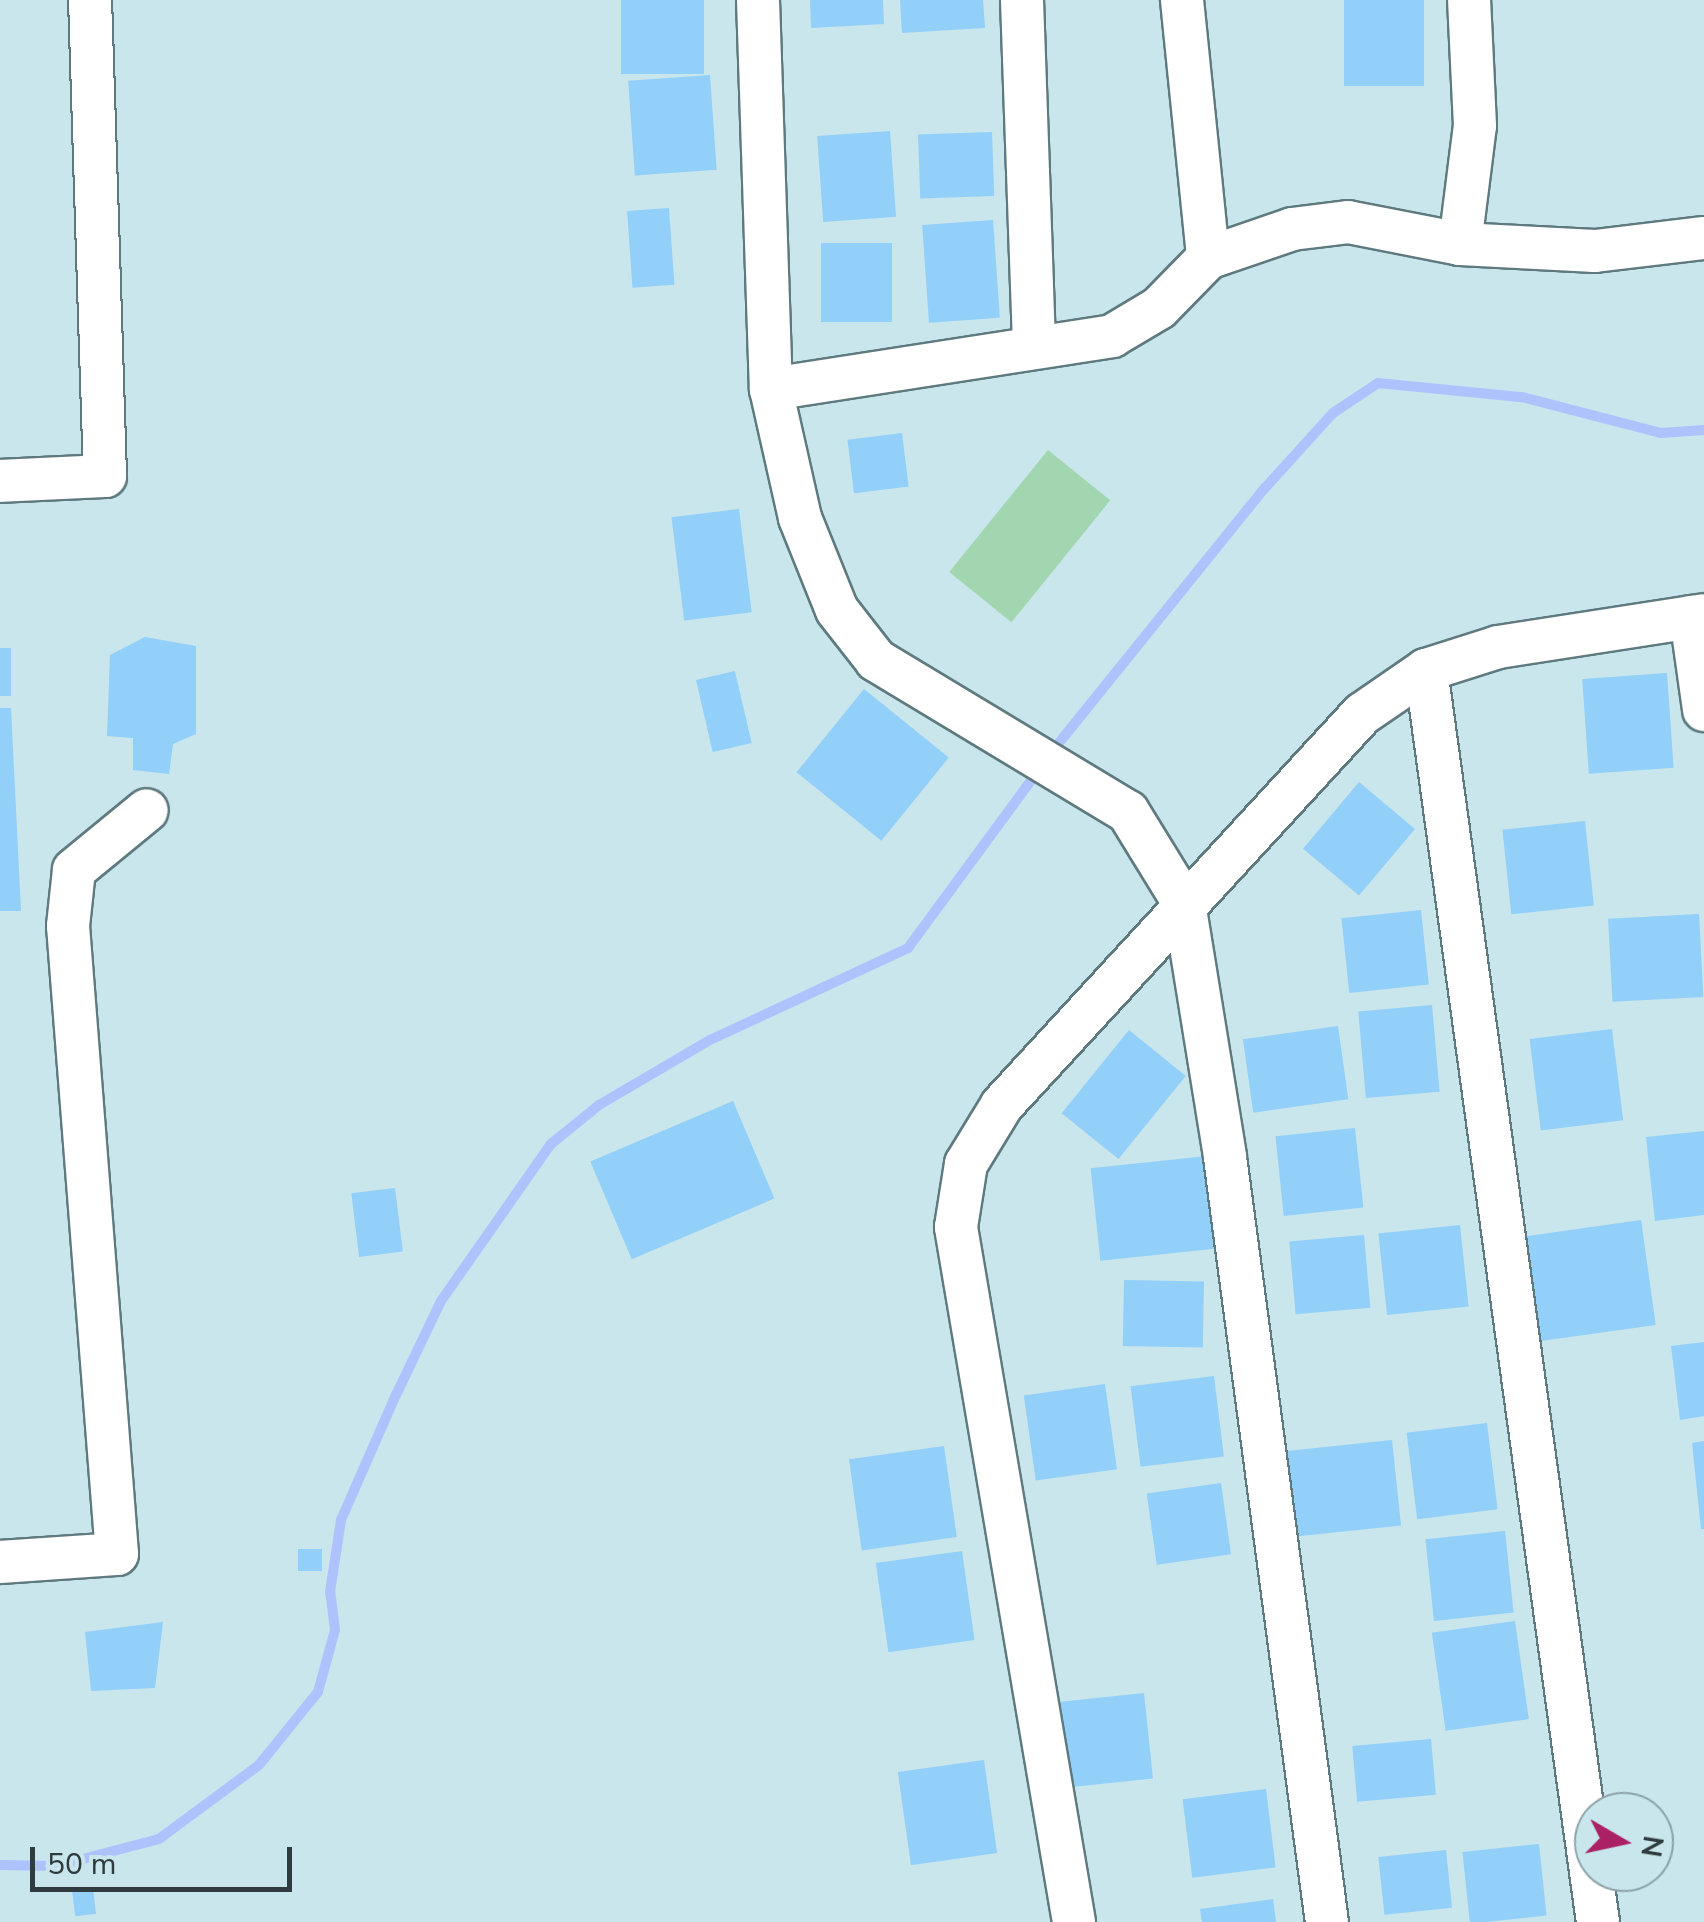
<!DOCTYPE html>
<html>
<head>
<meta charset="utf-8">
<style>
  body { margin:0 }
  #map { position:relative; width:1704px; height:1922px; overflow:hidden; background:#c8e6ec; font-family:"Nunito Sans",sans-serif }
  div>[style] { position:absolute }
  .green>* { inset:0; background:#a2d6b0; transform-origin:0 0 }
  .stream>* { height:10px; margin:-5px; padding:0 5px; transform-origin:5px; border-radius:5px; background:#aec3fe }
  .building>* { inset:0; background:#92cff9; transform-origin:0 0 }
  .roads { filter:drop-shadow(2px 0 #5f7a7f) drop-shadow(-2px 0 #5f7a7f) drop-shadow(0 2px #5f7a7f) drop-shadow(0 -2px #5f7a7f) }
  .minor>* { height:42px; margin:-21px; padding:0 21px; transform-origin:21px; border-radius:21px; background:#fff }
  span { translate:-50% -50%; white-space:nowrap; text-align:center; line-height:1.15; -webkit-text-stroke:8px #c8e6ec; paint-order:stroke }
  .north { position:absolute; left:1574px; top:1792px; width:100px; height:100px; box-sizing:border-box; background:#c8e6ec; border:2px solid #8ba2a6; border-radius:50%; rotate:99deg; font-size:28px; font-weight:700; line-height:40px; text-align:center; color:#2f3b3e }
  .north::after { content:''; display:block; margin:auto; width:35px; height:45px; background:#aa2165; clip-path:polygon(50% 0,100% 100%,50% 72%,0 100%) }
  .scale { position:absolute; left:30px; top:1847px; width:262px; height:45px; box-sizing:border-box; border:5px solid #2f3b3e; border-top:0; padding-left:12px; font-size:30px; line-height:35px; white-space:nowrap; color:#2f3b3e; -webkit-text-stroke:8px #c8e6ec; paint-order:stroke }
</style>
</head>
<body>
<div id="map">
  <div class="green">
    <div style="left:1048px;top:450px;width:80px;height:157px;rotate:39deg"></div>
  </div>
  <div class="stream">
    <div style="left:1050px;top:754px;width:342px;rotate:-51.1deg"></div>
    <div style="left:1265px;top:488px;width:101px;rotate:-47.8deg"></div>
    <div style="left:1333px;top:413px;width:54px;rotate:-33.7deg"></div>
    <div style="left:1378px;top:383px;width:145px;rotate:5.6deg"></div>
    <div style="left:1522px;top:397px;width:144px;rotate:14.5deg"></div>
    <div style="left:1661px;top:433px;width:43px;rotate:-4deg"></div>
    <div style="left:0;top:1865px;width:56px;rotate:1deg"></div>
    <div style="left:56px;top:1866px;width:106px;rotate:-14.7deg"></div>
    <div style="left:159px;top:1839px;width:124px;rotate:-36.5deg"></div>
    <div style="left:259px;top:1765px;width:94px;rotate:-51.1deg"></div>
    <div style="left:318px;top:1692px;width:64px;rotate:-74.7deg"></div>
    <div style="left:335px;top:1630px;width:38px;rotate:-97deg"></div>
    <div style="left:330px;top:1592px;width:73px;rotate:-81.3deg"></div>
    <div style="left:341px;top:1520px;width:137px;rotate:-66.3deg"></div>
    <div style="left:396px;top:1395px;width:104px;rotate:-64.4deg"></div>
    <div style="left:441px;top:1301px;width:192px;rotate:-55deg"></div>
    <div style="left:551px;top:1144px;width:62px;rotate:-39.1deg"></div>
    <div style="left:599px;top:1105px;width:129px;rotate:-30.4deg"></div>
    <div style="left:710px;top:1040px;width:218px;rotate:-24.9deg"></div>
    <div style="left:908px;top:948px;width:223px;rotate:-53.7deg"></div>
  </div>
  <div class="building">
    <div style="left:621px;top:0;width:83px;height:74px"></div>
    <div style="clip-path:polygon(810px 0,883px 0,884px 24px,811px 28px)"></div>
    <div style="clip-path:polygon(900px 0,983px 0,985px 28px,902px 33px)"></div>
    <div style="left:1344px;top:0;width:80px;height:86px"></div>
    <div style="left:710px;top:75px;width:95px;height:82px;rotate:86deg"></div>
    <div style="left:890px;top:131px;width:86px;height:73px;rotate:86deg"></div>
    <div style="left:992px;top:132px;width:64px;height:74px;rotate:88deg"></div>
    <div style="left:669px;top:208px;width:77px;height:42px;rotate:86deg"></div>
    <div style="left:993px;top:220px;width:98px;height:71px;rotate:86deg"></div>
    <div style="left:821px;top:243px;width:71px;height:79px"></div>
    <div style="left:902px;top:433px;width:54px;height:55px;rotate:83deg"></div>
    <div style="left:739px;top:509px;width:104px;height:68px;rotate:83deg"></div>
    <div style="clip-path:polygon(145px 637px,196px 646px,196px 734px,173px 744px,169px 774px,133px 770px,133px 738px,107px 736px,110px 655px)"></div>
    <div style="left:0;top:648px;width:11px;height:48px"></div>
    <div style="left:735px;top:671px;width:74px;height:40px;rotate:77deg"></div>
    <div style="left:1667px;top:673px;width:95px;height:85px;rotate:86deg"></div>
    <div style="left:864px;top:689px;width:109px;height:107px;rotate:39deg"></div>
    <div style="clip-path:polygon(0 708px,11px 708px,21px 911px,0 911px)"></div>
    <div style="left:1359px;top:782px;width:73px;height:87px;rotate:40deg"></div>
    <div style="left:1585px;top:821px;width:85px;height:83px;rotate:84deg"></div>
    <div style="left:1421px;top:910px;width:75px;height:80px;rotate:84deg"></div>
    <div style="left:1699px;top:914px;width:83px;height:91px;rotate:87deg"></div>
    <div style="left:1432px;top:1005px;width:87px;height:74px;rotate:85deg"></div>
    <div style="left:1338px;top:1026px;width:74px;height:96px;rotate:82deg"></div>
    <div style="left:1612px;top:1029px;width:92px;height:83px;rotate:83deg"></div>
    <div style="left:1129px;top:1030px;width:73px;height:107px;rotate:39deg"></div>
    <div style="left:733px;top:1101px;width:106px;height:155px;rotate:67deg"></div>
    <div style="left:1355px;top:1128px;width:80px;height:80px;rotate:84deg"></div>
    <div style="clip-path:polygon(1704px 1131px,1704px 1215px,1655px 1221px,1646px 1137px)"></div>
    <div style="left:1207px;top:1156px;width:93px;height:117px;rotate:84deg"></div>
    <div style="left:395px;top:1188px;width:64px;height:44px;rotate:83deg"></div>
    <div style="left:1641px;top:1220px;width:106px;height:116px;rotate:82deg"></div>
    <div style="left:1460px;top:1225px;width:82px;height:82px;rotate:84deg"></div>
    <div style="left:1364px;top:1235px;width:73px;height:75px;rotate:85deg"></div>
    <div style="left:1124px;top:1280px;width:80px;height:66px;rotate:1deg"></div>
    <div style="clip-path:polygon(1704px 1342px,1704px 1416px,1680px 1420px,1671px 1346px)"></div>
    <div style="left:1214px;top:1376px;width:81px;height:84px;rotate:83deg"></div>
    <div style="left:1105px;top:1384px;width:86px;height:82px;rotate:82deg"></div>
    <div style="left:1487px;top:1423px;width:87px;height:81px;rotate:83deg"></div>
    <div style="left:1392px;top:1440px;width:86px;height:108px;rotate:84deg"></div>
    <div style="clip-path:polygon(1704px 1441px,1704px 1529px,1701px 1529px,1692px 1443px)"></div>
    <div style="left:944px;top:1446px;width:92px;height:96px;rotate:82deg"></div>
    <div style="left:1221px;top:1483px;width:72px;height:75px;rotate:82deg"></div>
    <div style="left:1505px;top:1531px;width:82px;height:80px;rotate:84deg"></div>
    <div style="left:298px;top:1549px;width:24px;height:22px"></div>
    <div style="left:962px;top:1551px;width:90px;height:87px;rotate:82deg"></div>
    <div style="left:1515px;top:1621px;width:99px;height:84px;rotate:82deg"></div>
    <div style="clip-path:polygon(163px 1622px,155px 1688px,91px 1691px,85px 1632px)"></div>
    <div style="left:1144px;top:1693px;width:86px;height:84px;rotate:84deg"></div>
    <div style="left:1431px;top:1739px;width:56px;height:79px;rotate:85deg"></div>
    <div style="left:984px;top:1760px;width:94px;height:87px;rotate:82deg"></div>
    <div style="left:1266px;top:1789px;width:79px;height:84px;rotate:83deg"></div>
    <div style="left:1539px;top:1844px;width:72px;height:77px;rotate:84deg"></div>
    <div style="left:1446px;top:1850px;width:58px;height:68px;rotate:84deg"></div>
    <div style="left:93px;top:1889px;width:25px;height:21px;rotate:83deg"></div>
    <div style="clip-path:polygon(1273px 1899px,1276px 1922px,1202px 1922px,1200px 1909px)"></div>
  </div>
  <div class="roads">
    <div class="minor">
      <div style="left:758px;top:0;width:389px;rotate:88.1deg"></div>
      <div style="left:771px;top:389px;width:132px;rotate:77.3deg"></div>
      <div style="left:800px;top:518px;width:99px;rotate:68.1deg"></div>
      <div style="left:837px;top:610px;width:63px;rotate:52deg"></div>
      <div style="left:876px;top:660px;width:294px;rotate:31.1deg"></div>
      <div style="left:1128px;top:812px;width:107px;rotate:58.4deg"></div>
      <div style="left:1184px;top:903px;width:257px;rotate:80.8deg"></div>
      <div style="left:1225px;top:1157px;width:772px;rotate:82.41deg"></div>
      <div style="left:1022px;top:0;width:345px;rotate:88deg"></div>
      <div style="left:1182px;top:0;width:259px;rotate:84.2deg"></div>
      <div style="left:1460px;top:244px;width:119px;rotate:-82.8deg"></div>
      <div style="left:1475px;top:126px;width:126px;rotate:-92.7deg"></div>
      <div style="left:771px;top:389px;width:345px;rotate:-8.8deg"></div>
      <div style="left:1112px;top:336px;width:55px;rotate:-30.8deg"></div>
      <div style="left:1159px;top:308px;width:70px;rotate:-45.6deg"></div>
      <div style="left:1208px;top:258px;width:89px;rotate:-19deg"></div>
      <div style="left:1292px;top:229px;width:56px;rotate:-7.1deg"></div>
      <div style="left:1348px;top:222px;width:114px;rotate:11.1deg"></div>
      <div style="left:1460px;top:244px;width:135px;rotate:3deg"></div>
      <div style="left:1595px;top:251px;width:110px;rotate:-6.8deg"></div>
      <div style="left:0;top:481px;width:105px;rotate:-2.7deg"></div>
      <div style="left:105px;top:476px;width:476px;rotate:-91.8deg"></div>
      <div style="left:1691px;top:617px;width:94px;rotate:82deg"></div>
      <div style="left:1426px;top:670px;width:1264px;rotate:82.18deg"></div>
      <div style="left:0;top:1562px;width:117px;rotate:-3.9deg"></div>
      <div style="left:117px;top:1554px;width:630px;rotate:-94.46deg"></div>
      <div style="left:68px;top:926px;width:56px;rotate:-83.9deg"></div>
      <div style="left:74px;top:870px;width:94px;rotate:-39.4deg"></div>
      <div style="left:1074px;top:1922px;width:705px;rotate:-99.64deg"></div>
      <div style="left:956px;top:1227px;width:64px;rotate:-81deg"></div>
      <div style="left:966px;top:1164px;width:69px;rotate:-58.6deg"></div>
      <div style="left:1002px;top:1105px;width:531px;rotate:-47.36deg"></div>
      <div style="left:1362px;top:714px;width:78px;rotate:-34.5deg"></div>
      <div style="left:1426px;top:670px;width:76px;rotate:-17.7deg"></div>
      <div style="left:1498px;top:647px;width:208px;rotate:-8.8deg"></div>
    </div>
  </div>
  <div class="north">N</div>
  <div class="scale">50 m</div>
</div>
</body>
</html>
